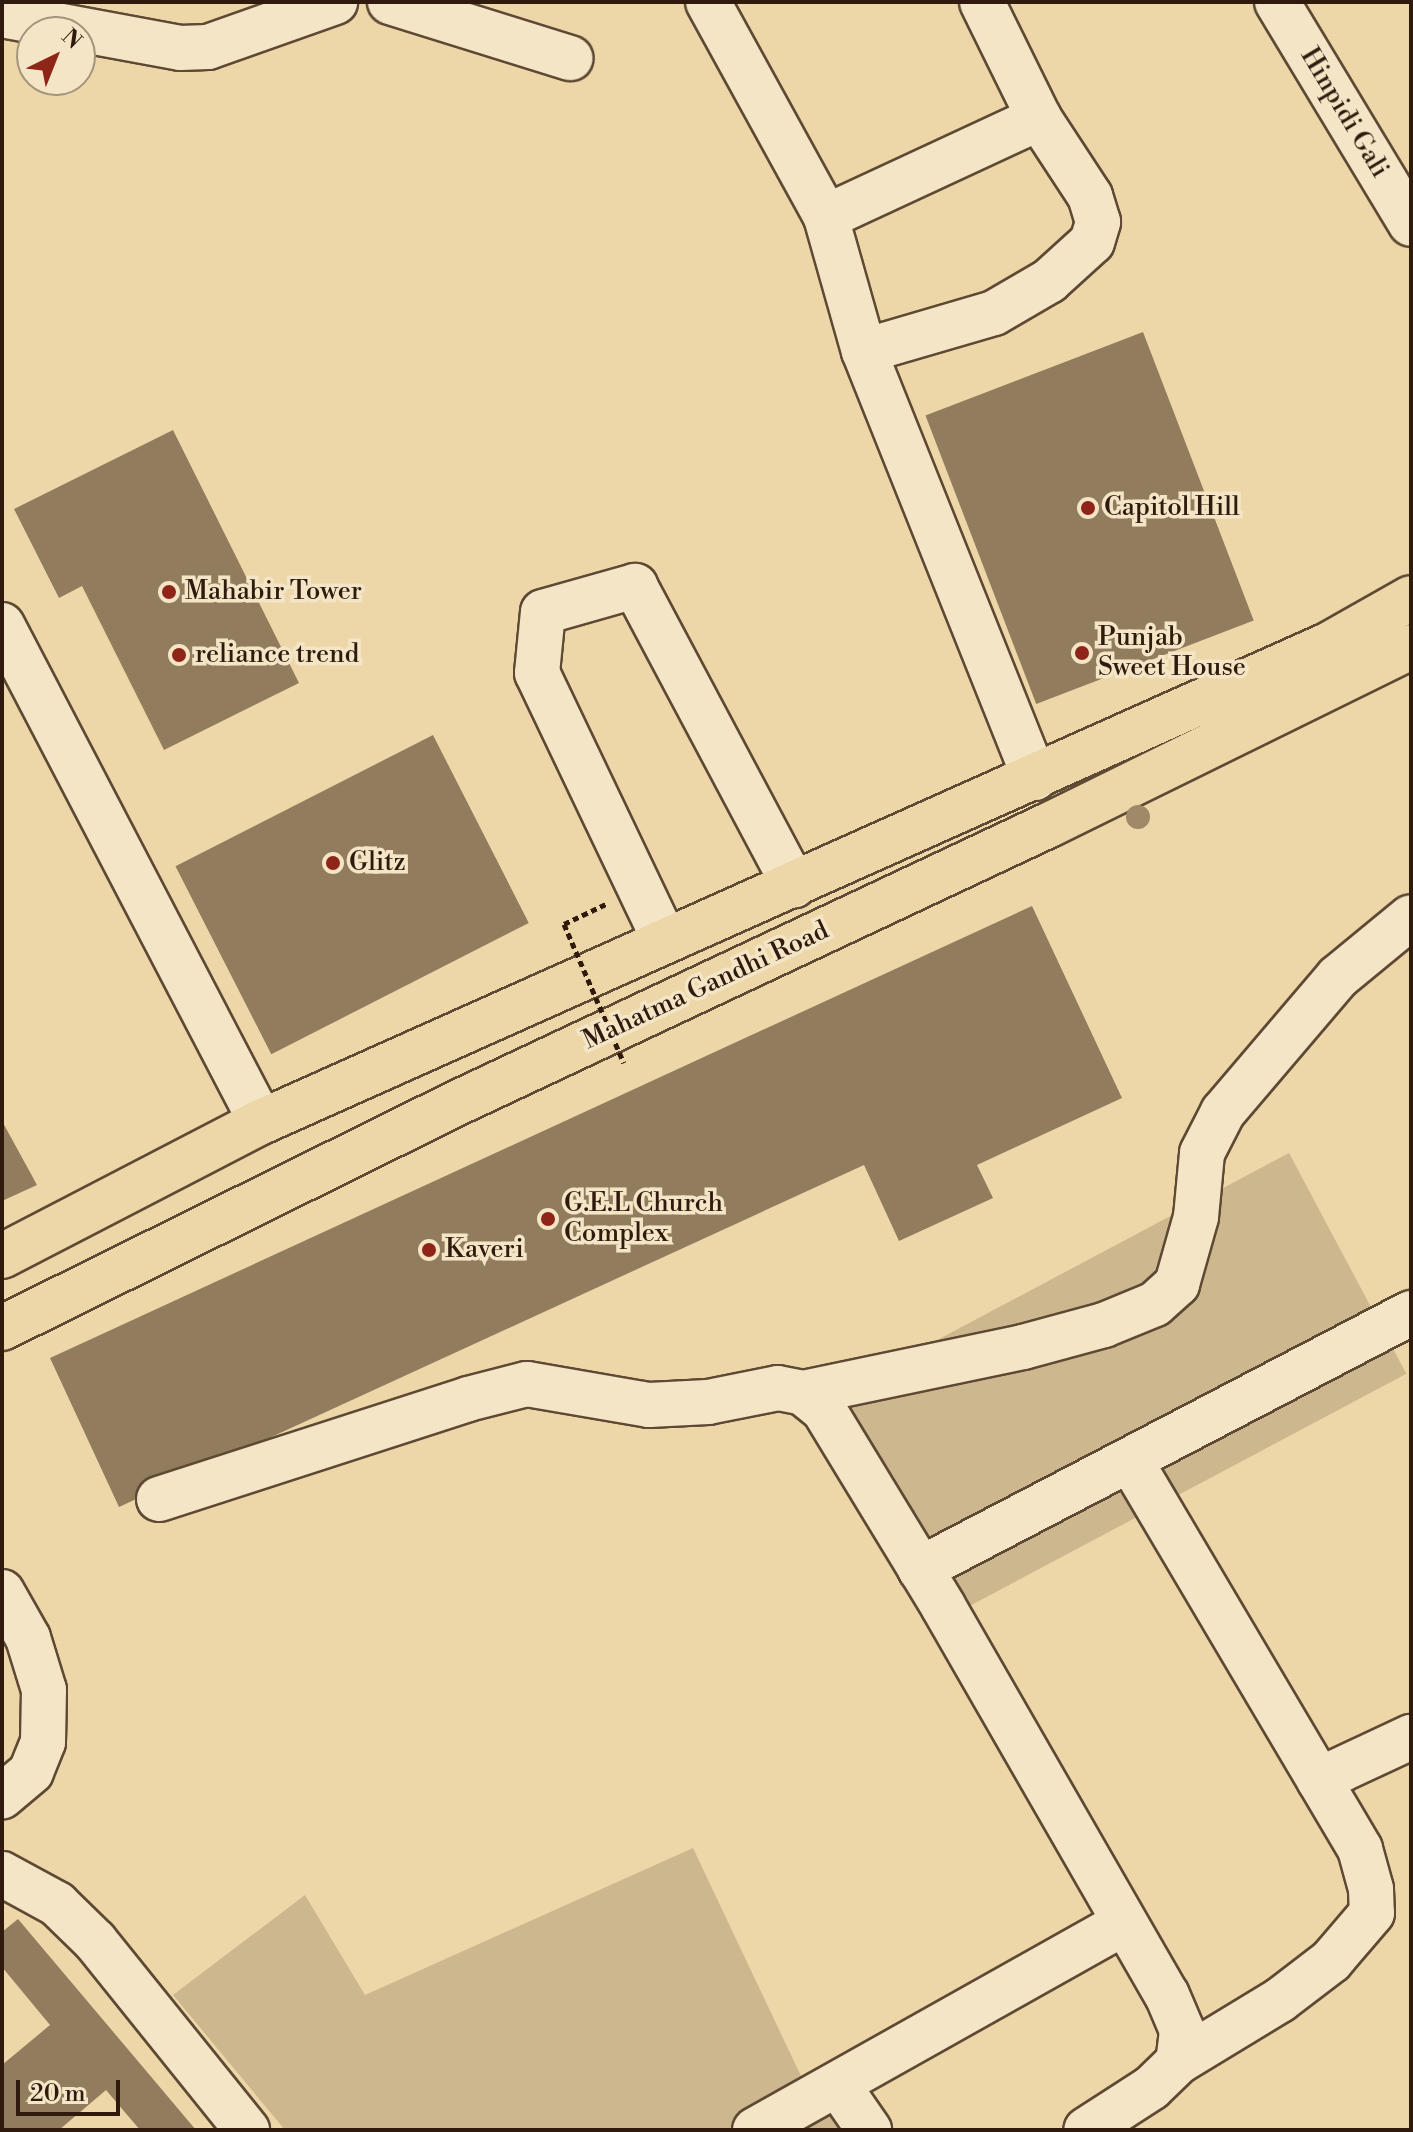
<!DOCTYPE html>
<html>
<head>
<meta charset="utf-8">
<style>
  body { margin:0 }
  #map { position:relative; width:1413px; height:2132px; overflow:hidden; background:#edd7a8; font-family:"Libre Bodoni",serif }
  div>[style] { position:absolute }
  .green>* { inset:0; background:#cdb78e; transform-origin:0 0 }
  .building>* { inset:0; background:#927c5e; transform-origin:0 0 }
  .path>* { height:5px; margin-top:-2.5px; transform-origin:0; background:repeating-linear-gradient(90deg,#2f1a0d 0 6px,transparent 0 10px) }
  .roads { filter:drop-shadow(2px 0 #5e4934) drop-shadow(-2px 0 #5e4934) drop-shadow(0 2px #5e4934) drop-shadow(0 -2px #5e4934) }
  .minor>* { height:44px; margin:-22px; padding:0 22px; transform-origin:22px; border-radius:22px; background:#f3e5c6 }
  .major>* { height:44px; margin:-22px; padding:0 22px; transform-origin:22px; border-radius:22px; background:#edd7a8 }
  .path-bridge>* { height:5px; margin-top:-2.5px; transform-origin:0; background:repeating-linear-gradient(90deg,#2f1a0d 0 6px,transparent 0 10px) }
  .trees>* { width:24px; height:24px; margin:-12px; border-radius:50%; background:#9e8968 }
  .dots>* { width:22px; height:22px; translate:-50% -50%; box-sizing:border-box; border:4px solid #f3e5c6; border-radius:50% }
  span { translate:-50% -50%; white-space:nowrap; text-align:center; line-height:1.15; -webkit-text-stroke:7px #f3e5c6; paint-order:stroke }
  .street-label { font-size:26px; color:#2f1a0d }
  .poi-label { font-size:26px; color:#2f1a0d }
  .left { translate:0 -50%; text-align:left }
  .frame { position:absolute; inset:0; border:4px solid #2f1a0d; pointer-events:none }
  .north { position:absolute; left:16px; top:16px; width:80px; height:80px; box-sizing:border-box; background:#f3e5c6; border:2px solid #a5947c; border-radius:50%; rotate:43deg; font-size:22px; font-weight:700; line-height:32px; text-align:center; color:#2f1a0d }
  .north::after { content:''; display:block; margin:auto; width:28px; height:36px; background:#8f2418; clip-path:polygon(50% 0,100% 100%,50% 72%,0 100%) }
  .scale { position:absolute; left:16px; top:2080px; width:104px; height:36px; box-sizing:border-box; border:4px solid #2f1a0d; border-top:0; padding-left:10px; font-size:24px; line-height:28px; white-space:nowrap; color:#2f1a0d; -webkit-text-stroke:6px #f3e5c6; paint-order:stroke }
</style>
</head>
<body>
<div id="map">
  <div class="green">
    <div style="left:1289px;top:1153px;width:250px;height:509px;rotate:62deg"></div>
    <div style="clip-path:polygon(693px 1848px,810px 2095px,871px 2130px,285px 2130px,173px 1995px,305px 1895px,365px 1995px)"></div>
  </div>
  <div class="building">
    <div style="left:1143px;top:332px;width:309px;height:233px;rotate:69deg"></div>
    <div style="clip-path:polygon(173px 430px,299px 683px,164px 750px,82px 586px,59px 598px,14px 509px)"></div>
    <div style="left:433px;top:735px;width:211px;height:289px;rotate:63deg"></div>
    <div style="clip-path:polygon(1032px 906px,1122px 1098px,977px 1165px,993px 1198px,899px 1241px,864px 1165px,119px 1507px,50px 1358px)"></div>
    <div style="clip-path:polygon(2px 1121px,37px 1185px,2px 1201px)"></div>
    <div style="clip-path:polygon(18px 1919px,196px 2130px,140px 2130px,106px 2090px,59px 2130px,2px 2130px,2px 2065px,50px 2025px,2px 1967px,2px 1932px)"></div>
  </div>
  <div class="path">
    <div style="left:564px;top:924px;width:47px;rotate:-25.5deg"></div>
  </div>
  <div class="roads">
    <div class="minor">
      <div style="left:390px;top:2px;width:189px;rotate:17.3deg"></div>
      <div style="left:708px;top:2px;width:245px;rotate:61.2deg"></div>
      <div style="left:826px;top:217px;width:139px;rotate:74.2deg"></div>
      <div style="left:864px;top:351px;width:460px;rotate:68.2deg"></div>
      <div style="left:1277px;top:2px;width:259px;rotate:58.9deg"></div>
      <div style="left:2px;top:15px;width:181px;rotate:10.5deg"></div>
      <div style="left:180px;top:48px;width:28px;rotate:-2deg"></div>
      <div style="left:208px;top:47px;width:135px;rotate:-19.5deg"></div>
      <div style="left:826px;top:217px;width:235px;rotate:-24.9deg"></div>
      <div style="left:864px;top:351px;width:135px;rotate:-16.3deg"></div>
      <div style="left:994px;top:313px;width:64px;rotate:-30.2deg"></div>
      <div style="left:1049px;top:281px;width:58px;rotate:-42.2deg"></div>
      <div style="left:1092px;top:242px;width:21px;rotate:-73deg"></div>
      <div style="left:1098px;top:222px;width:27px;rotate:-107deg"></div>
      <div style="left:1090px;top:196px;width:93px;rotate:-123.2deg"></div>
      <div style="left:1039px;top:118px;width:129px;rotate:-116.2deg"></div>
      <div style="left:2px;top:625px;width:560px;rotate:62.47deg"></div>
      <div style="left:665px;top:941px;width:297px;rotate:-115.5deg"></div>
      <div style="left:537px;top:673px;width:61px;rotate:-84.4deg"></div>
      <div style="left:543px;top:612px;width:96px;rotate:-15.8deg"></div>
      <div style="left:635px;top:586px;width:339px;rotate:62deg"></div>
      <div style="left:803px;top:1393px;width:225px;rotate:-11.8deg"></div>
      <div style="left:1023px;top:1347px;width:84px;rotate:-15.2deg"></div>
      <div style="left:1104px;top:1325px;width:55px;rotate:-22.4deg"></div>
      <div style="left:1155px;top:1304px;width:30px;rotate:-42deg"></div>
      <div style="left:1177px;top:1284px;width:70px;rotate:-74.2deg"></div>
      <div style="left:1196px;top:1217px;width:64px;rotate:-84.6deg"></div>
      <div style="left:1202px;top:1153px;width:46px;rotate:-62.9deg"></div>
      <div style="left:1223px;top:1112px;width:177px;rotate:-49.6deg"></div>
      <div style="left:1338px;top:977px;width:94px;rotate:-39.4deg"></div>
      <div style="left:1130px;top:1460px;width:452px;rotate:59.4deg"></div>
      <div style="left:1360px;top:1849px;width:41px;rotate:74.6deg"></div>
      <div style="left:1371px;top:1889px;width:24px;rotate:88deg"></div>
      <div style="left:1372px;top:1913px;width:63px;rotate:130.5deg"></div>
      <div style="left:1331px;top:1961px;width:64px;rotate:142.6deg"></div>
      <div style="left:1280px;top:2000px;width:119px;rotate:148.7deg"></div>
      <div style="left:159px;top:1499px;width:325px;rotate:-17.9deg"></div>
      <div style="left:468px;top:1399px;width:61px;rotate:-14.3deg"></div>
      <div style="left:527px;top:1384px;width:124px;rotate:9.8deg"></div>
      <div style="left:649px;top:1405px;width:59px;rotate:-2.9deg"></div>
      <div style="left:708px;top:1402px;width:71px;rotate:-11.3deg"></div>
      <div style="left:778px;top:1388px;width:25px;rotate:11deg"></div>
      <div style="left:803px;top:1393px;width:27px;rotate:39deg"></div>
      <div style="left:824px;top:1410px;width:229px;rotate:58.7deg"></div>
      <div style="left:943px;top:1606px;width:449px;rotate:60.1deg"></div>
      <div style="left:1167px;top:1995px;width:39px;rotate:67deg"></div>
      <div style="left:1182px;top:2031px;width:31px;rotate:97deg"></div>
      <div style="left:1178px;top:2062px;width:37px;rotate:136deg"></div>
      <div style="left:1151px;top:2088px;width:77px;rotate:147.1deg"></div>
      <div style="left:920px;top:1569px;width:554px;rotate:-27.54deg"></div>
      <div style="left:2px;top:1592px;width:53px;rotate:60.5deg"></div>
      <div style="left:28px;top:1638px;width:54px;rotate:72.9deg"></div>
      <div style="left:44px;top:1690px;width:52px;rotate:91.1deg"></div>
      <div style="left:43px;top:1742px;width:32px;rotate:112deg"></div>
      <div style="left:31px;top:1772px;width:38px;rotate:140deg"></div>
      <div style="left:1319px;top:1780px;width:102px;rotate:-25.1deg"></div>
      <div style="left:2px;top:1874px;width:63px;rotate:28.6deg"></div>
      <div style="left:57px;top:1904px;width:53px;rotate:44.2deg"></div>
      <div style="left:95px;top:1941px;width:243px;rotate:51.2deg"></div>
      <div style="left:838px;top:2085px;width:55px;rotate:55.4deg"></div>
      <div style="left:755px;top:2130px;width:423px;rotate:-29.3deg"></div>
    </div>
    <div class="major">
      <div style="left:2px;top:1256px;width:292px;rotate:-27.4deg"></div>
      <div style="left:261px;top:1122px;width:1169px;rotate:-24.09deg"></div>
      <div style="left:1328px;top:645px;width:95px;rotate:-29.5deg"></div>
      <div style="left:2px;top:1328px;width:508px;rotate:-26.31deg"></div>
      <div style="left:457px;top:1103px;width:656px;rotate:-25.16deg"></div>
      <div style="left:1051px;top:824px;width:401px;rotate:-26.2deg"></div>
    </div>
  </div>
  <div class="path-bridge">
    <div style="left:564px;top:924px;width:151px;rotate:66.7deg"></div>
  </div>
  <div class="trees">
    <div style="left:1138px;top:817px"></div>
  </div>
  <div class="dots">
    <div style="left:1088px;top:508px;background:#8f2418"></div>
    <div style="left:169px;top:592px;background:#8f2418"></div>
    <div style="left:1082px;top:653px;background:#8f2418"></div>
    <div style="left:179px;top:655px;background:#8f2418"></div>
    <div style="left:333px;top:863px;background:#8f2418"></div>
    <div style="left:548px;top:1219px;background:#8f2418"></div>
    <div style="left:429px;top:1250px;background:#8f2418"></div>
  </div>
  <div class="street-label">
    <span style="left:1344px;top:113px;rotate:59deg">Hinpidi Gali</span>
    <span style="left:706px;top:986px;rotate:-25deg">Mahatma Gandhi Road</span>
  </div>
  <div class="poi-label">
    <span class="left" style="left:1104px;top:508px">Capitol Hill</span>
    <span class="left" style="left:185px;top:592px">Mahabir Tower</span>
    <span class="left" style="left:1098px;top:653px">Punjab<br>Sweet House</span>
    <span class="left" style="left:195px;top:655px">reliance trend</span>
    <span class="left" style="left:349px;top:863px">Glitz</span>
    <span class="left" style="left:564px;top:1219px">G.E.L Church<br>Complex</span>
    <span class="left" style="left:445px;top:1250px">Kaveri</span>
  </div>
  <div class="frame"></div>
  <div class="north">N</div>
  <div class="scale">20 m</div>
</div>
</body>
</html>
